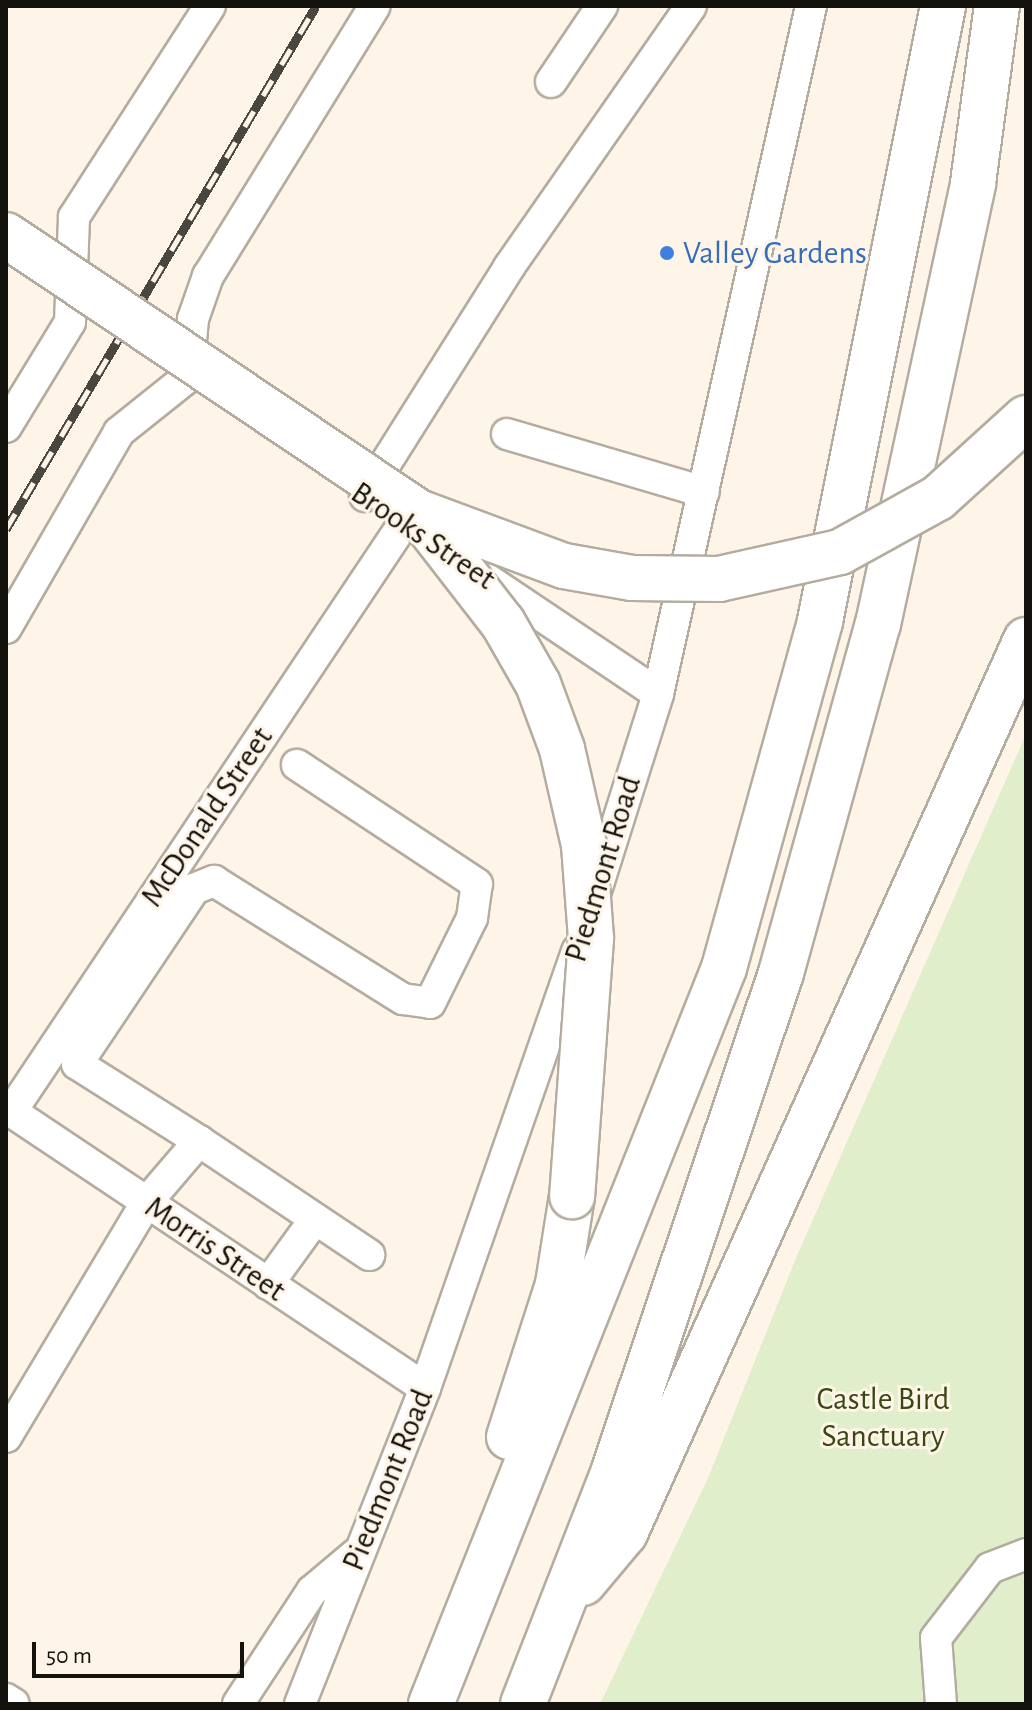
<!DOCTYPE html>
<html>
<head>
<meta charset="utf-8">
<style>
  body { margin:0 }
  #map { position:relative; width:1032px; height:1710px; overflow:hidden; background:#fef5e8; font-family:"Alegreya Sans",sans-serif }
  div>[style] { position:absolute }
  .green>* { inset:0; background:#e1eecb }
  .roads { filter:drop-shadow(2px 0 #b4ac9f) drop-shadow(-2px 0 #b4ac9f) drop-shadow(0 2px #b4ac9f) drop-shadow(0 -2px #b4ac9f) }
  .minor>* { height:30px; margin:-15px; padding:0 15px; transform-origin:15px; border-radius:15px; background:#fff }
  .highway>* { height:44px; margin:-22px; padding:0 22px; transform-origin:22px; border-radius:22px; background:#fff }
  .rail>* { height:9px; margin-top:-4.5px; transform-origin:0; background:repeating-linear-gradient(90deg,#fef5e8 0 18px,#49453f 0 36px); box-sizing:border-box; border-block:2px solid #49453f }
  .bridges { filter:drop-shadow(2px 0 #b4ac9f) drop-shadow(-2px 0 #b4ac9f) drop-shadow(0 2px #b4ac9f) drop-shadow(0 -2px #b4ac9f) }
  .highway-bridge>* { height:44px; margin:-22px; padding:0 22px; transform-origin:22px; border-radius:22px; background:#fff }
  .dots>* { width:22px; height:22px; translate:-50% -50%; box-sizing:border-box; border:4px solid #fef5e8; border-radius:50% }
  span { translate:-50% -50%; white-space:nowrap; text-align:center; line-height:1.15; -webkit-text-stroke:6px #fef5e8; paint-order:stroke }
  .shop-label { font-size:32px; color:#366cbe }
  .left { translate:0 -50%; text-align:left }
  .street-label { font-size:32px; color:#14120d }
  .park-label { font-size:32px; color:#394813 }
  .frame { position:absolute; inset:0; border:8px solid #14120d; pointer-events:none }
  .scale { position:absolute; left:32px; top:1642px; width:212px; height:36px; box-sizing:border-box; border:4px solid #14120d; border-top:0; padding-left:10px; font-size:24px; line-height:28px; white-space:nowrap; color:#14120d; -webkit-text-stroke:6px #fef5e8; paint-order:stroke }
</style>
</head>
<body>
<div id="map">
  <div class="green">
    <div style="clip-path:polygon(1026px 734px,1026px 1704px,600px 1704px,708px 1478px,796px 1258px)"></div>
  </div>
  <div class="roads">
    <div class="minor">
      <div style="left:551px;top:82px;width:92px;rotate:-56.1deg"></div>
      <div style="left:188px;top:375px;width:56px;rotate:-84.9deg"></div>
      <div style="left:193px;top:319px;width:46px;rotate:-70.8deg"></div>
      <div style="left:208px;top:276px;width:317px;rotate:-58.3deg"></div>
      <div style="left:6px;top:427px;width:123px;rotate:-58.6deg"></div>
      <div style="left:70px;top:322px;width:105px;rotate:-87.8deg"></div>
      <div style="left:74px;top:217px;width:251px;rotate:-57.2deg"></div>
      <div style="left:507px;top:434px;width:205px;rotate:16.4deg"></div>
      <div style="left:365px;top:496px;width:271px;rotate:-57.8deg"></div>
      <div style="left:509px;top:267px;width:318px;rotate:-55.1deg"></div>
      <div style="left:475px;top:571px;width:220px;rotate:33.9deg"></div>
      <div style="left:6px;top:628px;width:226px;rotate:-60deg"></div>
      <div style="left:119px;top:432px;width:88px;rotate:-38.6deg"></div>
      <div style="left:595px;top:894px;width:210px;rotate:-72.5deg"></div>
      <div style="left:658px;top:694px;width:705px;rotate:-77.46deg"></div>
      <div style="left:6px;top:1108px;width:504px;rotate:33.75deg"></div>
      <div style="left:11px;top:1112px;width:708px;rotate:-56.29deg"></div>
      <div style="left:199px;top:1141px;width:205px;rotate:33.8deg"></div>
      <div style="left:268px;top:1284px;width:80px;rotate:-54.1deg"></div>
      <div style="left:6px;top:1437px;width:273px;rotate:-59.1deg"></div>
      <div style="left:146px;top:1203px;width:82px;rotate:-49.5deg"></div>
      <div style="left:199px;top:1141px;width:144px;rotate:-147.7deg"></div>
      <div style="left:77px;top:1064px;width:211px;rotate:-56.2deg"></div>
      <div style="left:194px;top:889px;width:22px;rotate:-22deg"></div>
      <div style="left:214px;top:881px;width:223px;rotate:32deg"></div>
      <div style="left:403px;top:999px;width:27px;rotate:8deg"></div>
      <div style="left:430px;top:1003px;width:95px;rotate:-63.7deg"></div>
      <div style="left:472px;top:918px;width:34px;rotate:-82deg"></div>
      <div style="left:477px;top:884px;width:216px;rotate:-146.5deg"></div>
      <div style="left:6px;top:1699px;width:9px;rotate:32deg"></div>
      <div style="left:238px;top:1704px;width:135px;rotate:-56.8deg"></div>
      <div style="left:312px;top:1591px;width:57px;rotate:-40.1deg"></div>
      <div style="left:300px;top:1704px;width:340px;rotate:-68.4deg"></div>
      <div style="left:425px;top:1388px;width:463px;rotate:-70.8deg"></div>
      <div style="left:941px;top:1704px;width:66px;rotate:-94.3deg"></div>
      <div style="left:936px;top:1638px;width:88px;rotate:-52.4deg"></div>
      <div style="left:990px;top:1568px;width:39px;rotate:-21deg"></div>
    </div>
    <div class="highway">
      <div style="left:509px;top:1437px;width:161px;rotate:-72.2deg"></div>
      <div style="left:558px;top:1284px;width:89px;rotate:-81deg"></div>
      <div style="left:583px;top:1583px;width:65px;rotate:-50deg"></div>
      <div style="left:625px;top:1533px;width:979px;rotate:-65.82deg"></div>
      <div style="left:431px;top:1704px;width:792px;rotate:-68.29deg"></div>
      <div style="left:724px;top:968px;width:360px;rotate:-74.5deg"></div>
      <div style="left:820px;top:621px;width:627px;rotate:-78.69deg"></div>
      <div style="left:523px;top:1704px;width:251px;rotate:-68.7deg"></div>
      <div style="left:614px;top:1470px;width:524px;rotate:-71.43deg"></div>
      <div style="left:781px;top:973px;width:362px;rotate:-74.5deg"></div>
      <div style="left:878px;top:624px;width:451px;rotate:-77.8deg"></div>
      <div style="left:973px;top:183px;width:179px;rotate:-82.3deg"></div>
    </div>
  </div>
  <div class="rail">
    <div style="left:6px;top:529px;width:608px;rotate:-59.34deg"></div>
  </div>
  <div class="bridges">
    <div class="highway-bridge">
      <div style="left:6px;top:235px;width:494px;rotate:33.9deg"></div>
      <div style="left:416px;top:511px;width:158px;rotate:20.4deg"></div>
      <div style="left:564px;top:566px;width:69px;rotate:10deg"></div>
      <div style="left:632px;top:578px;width:87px;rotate:0.7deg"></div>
      <div style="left:719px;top:579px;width:124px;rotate:-12.6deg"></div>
      <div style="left:840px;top:552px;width:112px;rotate:-28.9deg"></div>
      <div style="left:938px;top:498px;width:119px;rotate:-42.3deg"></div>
      <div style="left:416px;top:511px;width:142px;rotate:52.2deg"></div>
      <div style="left:503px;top:623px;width:70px;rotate:60.2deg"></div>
      <div style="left:538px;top:684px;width:69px;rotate:69.7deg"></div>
      <div style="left:562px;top:749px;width:98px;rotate:77.1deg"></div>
      <div style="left:584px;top:845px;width:94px;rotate:85.7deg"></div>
      <div style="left:591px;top:939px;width:258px;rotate:94.2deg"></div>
    </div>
  </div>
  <div class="dots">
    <div style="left:667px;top:253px;background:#3f7fe0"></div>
  </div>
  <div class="shop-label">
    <span class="left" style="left:683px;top:253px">Valley Gardens</span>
  </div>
  <div class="street-label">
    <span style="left:423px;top:536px;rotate:34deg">Brooks Street</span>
    <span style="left:207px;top:817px;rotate:-56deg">McDonald Street</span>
    <span style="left:603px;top:869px;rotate:-73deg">Piedmont Road</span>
    <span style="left:215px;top:1249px;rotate:34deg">Morris Street</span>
    <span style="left:388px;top:1480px;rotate:-68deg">Piedmont Road</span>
  </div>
  <div class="park-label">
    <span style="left:883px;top:1418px">Castle Bird<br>Sanctuary</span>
  </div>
  <div class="frame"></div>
  <div class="scale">50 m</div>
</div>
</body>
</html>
